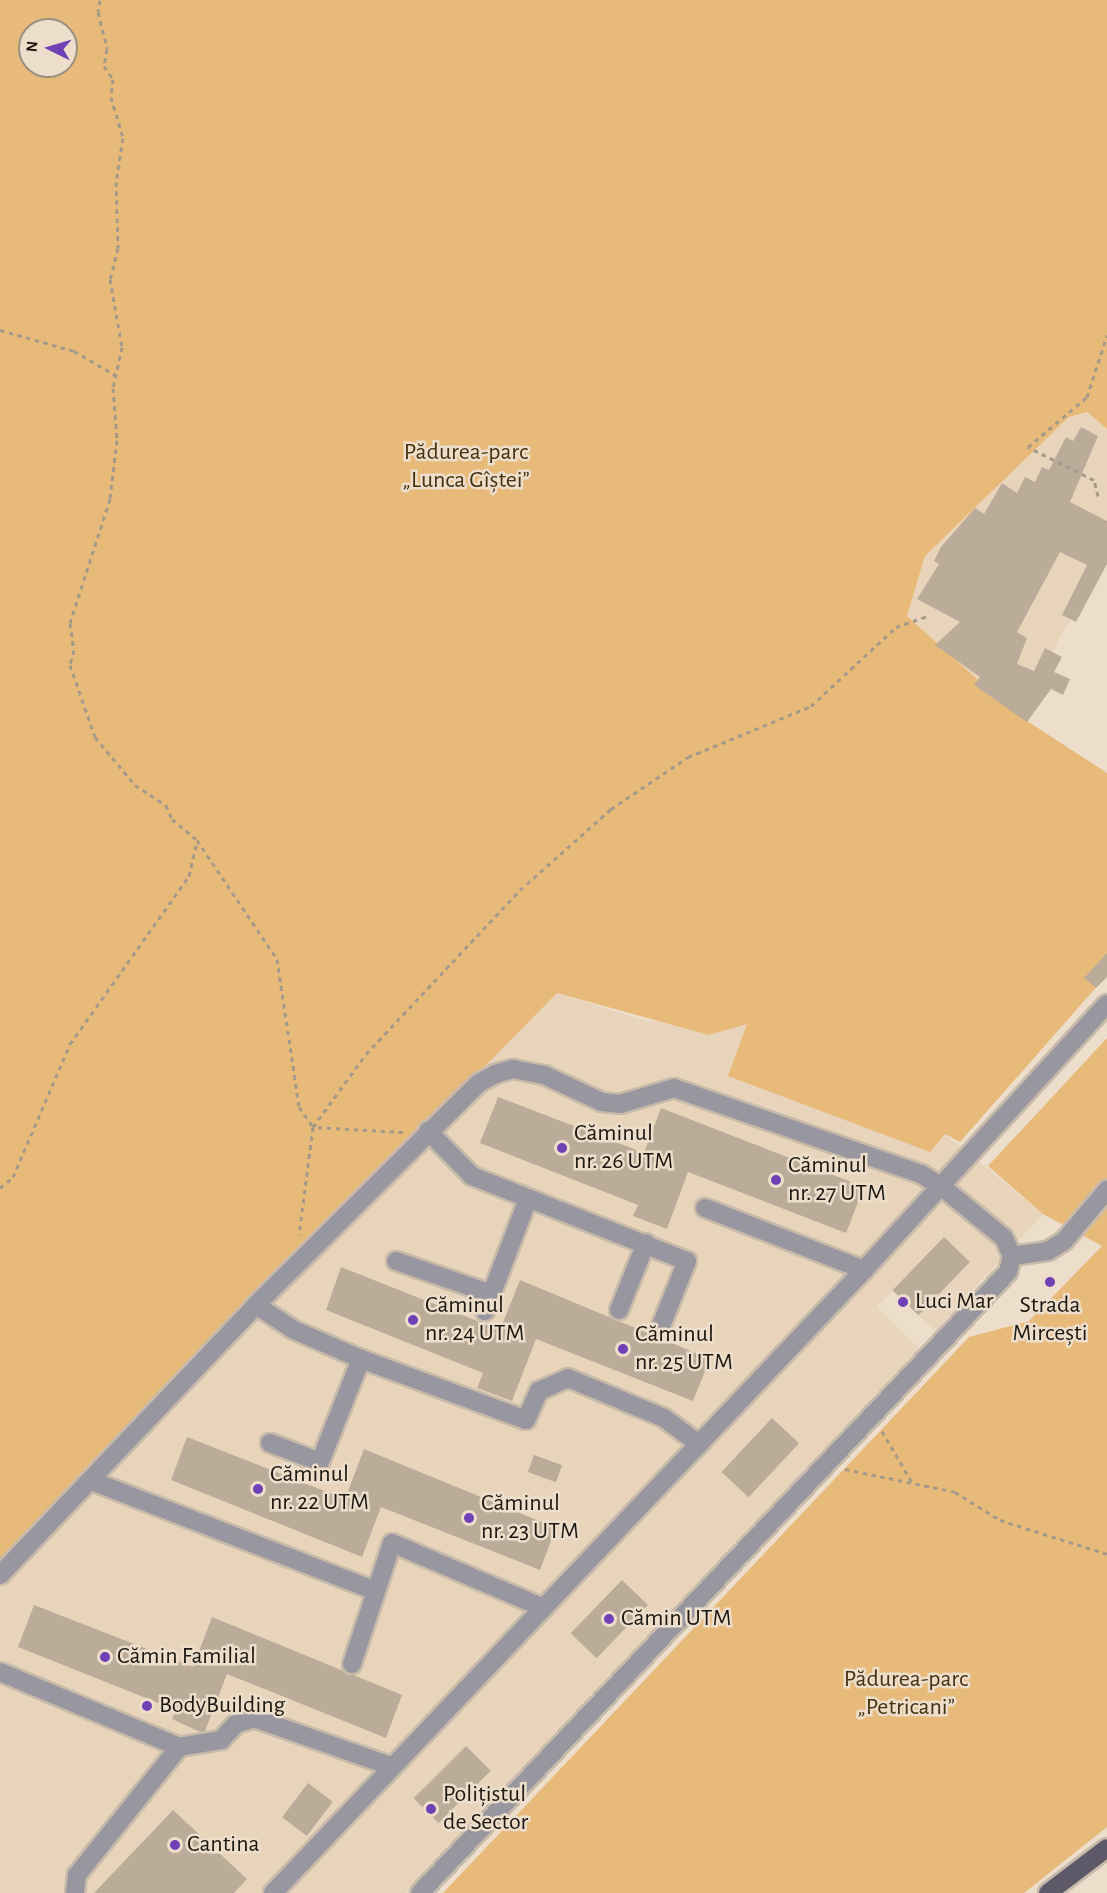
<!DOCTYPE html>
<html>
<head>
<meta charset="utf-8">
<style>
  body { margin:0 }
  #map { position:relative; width:1107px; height:1893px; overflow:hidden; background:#eddecb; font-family:"Alegreya Sans",sans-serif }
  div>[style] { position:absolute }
  .built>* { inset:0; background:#e8d4ba }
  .green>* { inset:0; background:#e8ba7a }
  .building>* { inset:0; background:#baac99; transform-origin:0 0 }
  .path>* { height:3px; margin-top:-1.5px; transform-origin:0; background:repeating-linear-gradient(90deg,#a5998a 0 4.5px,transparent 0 9px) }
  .roads { filter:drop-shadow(2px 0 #c8baaa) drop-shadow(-2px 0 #c8baaa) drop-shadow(0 2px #c8baaa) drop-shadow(0 -2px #c8baaa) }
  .minor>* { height:18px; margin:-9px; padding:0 9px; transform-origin:9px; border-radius:9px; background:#98969f }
  .major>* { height:18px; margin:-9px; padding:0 9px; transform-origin:9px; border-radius:9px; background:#5d5969 }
  .dots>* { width:16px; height:16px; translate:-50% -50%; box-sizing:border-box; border:3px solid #eddecb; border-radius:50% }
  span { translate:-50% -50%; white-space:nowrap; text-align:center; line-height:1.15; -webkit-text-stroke:5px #eddecb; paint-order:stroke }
  .park-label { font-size:24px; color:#473111 }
  .poi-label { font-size:24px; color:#1d1811 }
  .left { translate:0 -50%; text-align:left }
  .north { position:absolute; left:18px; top:18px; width:60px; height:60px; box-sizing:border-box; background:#eddecb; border:2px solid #9a8f81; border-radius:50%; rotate:275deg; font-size:16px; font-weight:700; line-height:24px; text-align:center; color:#1d1811 }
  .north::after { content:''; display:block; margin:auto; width:21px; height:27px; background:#7040b7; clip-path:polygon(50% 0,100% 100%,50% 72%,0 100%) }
</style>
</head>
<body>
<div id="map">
  <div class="built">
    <div style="clip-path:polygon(1087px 412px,1107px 429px,1107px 559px,1015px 713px,907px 616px,925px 556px,1070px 417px)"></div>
    <div style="clip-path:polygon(557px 993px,646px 1021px,747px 1023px,729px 1076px,945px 1134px,1043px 1214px,935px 1331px,893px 1291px,876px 1307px,919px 1348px,406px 1893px,0 1893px,0 1560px)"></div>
  </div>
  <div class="green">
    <div style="clip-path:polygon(evenodd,0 0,1107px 0,1107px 429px,1087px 412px,1069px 417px,925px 556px,907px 616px,1015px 713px,1107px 773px,1107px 975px,960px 1142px,945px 1134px,930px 1152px,728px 1076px,747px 1024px,709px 1035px,557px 993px,0 1560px,0 0,30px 30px,66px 30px,66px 66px,30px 66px,30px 30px)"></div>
    <div style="clip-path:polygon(1107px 1038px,1107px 1827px,1024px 1893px,443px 1893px,969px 1337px,1029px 1321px,1102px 1246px,1043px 1214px,988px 1166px)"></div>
  </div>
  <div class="building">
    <div style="clip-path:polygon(1081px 427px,1098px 436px,1070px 502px,1107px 521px,1107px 564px,1076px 622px,1062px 615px,1087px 565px,1060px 552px,1017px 632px,1027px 638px,1017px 664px,1034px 671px,1045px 648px,1062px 657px,1054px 672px,1070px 679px,1063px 695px,1051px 689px,1027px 722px,974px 685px,980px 677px,935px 645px,960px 622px,917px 599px,939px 564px,934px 561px,941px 547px,975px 508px,984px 514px,1002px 483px,1017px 493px,1025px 477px,1035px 482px,1042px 467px,1049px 470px,1066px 437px,1073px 441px)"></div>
    <div style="clip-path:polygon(1107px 953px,1107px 977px,1096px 988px,1084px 978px)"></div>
    <div style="clip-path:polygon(498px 1097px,644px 1153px,661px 1108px,864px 1187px,846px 1233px,688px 1172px,667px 1229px,633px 1216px,638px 1205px,480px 1143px)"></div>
    <div style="left:944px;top:1237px;width:36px;height:74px;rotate:44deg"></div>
    <div style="clip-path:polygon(341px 1267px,500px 1330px,520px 1280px,710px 1359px,693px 1401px,536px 1339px,512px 1401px,477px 1388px,483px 1373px,326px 1310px)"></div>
    <div style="left:772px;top:1418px;width:37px;height:74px;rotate:43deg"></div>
    <div style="clip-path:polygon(187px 1437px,345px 1499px,364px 1449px,556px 1528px,540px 1570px,381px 1507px,362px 1557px,171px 1480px)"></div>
    <div style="left:534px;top:1455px;width:30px;height:18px;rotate:20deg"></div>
    <div style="left:622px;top:1580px;width:36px;height:74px;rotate:44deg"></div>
    <div style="clip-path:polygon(34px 1605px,193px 1667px,212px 1617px,402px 1695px,386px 1738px,227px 1674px,205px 1731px,200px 1732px,172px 1719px,176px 1710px,18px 1647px)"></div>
    <div style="left:466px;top:1746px;width:35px;height:74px;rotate:45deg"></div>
    <div style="left:308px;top:1783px;width:31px;height:43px;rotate:37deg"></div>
    <div style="clip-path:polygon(173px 1810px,247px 1879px,234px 1893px,94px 1893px)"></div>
  </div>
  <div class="path">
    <div style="left:100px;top:0;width:12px;rotate:99deg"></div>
    <div style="left:98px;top:12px;width:38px;rotate:76deg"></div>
    <div style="left:107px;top:49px;width:17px;rotate:100deg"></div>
    <div style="left:104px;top:66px;width:16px;rotate:55deg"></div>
    <div style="left:113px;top:79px;width:18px;rotate:96deg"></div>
    <div style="left:111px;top:97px;width:43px;rotate:73.7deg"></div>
    <div style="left:123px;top:138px;width:45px;rotate:99deg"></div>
    <div style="left:116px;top:182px;width:66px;rotate:88.3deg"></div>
    <div style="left:118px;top:248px;width:32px;rotate:104deg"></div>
    <div style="left:110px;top:279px;width:69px;rotate:80deg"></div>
    <div style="left:122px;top:347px;width:42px;rotate:102.4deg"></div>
    <div style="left:113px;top:388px;width:52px;rotate:85.6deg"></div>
    <div style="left:117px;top:440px;width:59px;rotate:96.8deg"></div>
    <div style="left:110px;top:499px;width:130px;rotate:107.9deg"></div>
    <div style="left:70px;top:623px;width:27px;rotate:82deg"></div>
    <div style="left:74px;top:650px;width:16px;rotate:105deg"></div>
    <div style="left:70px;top:665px;width:76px;rotate:70.9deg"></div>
    <div style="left:95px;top:737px;width:62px;rotate:50.2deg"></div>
    <div style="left:135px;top:785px;width:37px;rotate:33deg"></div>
    <div style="left:166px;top:805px;width:15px;rotate:67deg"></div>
    <div style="left:172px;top:819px;width:33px;rotate:40deg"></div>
    <div style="left:197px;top:840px;width:143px;rotate:56.1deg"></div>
    <div style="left:277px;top:959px;width:150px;rotate:81.5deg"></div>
    <div style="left:299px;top:1107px;width:24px;rotate:55deg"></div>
    <div style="left:313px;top:1127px;width:109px;rotate:97.4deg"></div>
    <div style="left:0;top:330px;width:77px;rotate:15.8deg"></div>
    <div style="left:74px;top:351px;width:50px;rotate:30.2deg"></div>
    <div style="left:1098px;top:496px;width:16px;rotate:-104deg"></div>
    <div style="left:1094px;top:480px;width:74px;rotate:-153.4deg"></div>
    <div style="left:1028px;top:447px;width:77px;rotate:-40.3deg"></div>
    <div style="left:1087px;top:397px;width:65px;rotate:-72.1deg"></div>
    <div style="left:403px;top:1132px;width:90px;rotate:-176.8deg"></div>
    <div style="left:313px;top:1127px;width:90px;rotate:-54deg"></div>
    <div style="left:366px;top:1054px;width:225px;rotate:-46.8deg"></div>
    <div style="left:520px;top:890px;width:122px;rotate:-41.7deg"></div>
    <div style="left:611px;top:809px;width:93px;rotate:-34deg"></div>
    <div style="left:688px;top:757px;width:133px;rotate:-22.5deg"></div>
    <div style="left:811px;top:706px;width:116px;rotate:-42.9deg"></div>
    <div style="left:896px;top:627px;width:34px;rotate:-19deg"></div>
    <div style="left:0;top:1188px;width:17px;rotate:-40deg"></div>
    <div style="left:13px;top:1177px;width:145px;rotate:-66.8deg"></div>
    <div style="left:70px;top:1044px;width:206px;rotate:-54.7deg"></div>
    <div style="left:189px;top:876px;width:36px;rotate:-77deg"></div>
    <div style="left:882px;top:1431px;width:61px;rotate:59.7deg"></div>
    <div style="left:845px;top:1469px;width:112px;rotate:11.8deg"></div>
    <div style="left:955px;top:1492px;width:53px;rotate:31.9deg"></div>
    <div style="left:1000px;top:1520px;width:112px;rotate:17.6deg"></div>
  </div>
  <div class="roads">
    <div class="minor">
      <div style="left:428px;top:1131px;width:63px;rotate:45.6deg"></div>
      <div style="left:472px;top:1176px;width:231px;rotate:21.6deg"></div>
      <div style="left:687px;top:1261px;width:72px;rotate:111.9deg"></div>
      <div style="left:705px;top:1208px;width:171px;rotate:21.3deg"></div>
      <div style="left:1012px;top:1256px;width:36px;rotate:-8deg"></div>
      <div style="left:1048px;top:1251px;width:19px;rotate:-32deg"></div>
      <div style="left:1064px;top:1241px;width:67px;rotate:-49.9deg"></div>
      <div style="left:396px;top:1261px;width:102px;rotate:19deg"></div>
      <div style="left:256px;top:1305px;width:45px;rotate:33.3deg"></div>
      <div style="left:294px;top:1330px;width:73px;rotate:23.4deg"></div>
      <div style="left:361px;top:1359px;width:176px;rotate:20.3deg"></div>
      <div style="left:526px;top:1420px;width:32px;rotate:-66deg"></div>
      <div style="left:539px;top:1391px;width:32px;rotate:-24deg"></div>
      <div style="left:568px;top:1378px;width:104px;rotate:22.6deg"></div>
      <div style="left:664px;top:1418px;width:44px;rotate:36.6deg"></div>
      <div style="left:619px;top:1310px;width:72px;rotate:-68.1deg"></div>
      <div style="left:485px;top:1311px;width:120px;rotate:-69deg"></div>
      <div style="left:270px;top:1443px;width:53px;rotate:20.8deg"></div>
      <div style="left:320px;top:1462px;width:111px;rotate:-68.3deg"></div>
      <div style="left:92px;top:1481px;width:304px;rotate:21.2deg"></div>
      <div style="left:0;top:1575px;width:372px;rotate:-46.5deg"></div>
      <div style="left:256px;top:1305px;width:315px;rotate:-44.9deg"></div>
      <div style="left:479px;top:1083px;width:18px;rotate:-29deg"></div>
      <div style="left:495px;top:1074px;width:19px;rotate:-16deg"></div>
      <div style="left:513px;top:1069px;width:32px;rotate:11deg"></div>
      <div style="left:544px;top:1075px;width:64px;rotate:25deg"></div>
      <div style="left:602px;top:1102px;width:18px;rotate:6deg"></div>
      <div style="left:620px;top:1104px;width:56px;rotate:-16.5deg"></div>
      <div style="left:674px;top:1088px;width:262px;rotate:19.2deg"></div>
      <div style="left:921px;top:1174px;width:25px;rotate:32deg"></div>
      <div style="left:942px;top:1187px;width:80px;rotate:39.4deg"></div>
      <div style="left:1004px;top:1238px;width:20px;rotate:66deg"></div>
      <div style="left:1012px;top:1256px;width:16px;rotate:104deg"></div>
      <div style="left:1008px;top:1272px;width:855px;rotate:133.44deg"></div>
      <div style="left:352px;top:1664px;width:127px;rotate:-71.7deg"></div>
      <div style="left:392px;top:1543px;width:165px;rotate:23.2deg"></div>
      <div style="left:0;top:1672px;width:194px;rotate:22.7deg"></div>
      <div style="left:179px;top:1747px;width:43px;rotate:-9.5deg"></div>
      <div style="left:221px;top:1740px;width:22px;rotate:-47deg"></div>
      <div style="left:236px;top:1724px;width:19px;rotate:-18deg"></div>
      <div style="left:254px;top:1718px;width:147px;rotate:19.4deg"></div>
      <div style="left:75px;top:1893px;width:18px;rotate:-84deg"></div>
      <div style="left:77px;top:1875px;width:164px;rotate:-51.4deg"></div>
      <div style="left:273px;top:1893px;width:859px;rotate:-46.51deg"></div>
      <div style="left:864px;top:1270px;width:360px;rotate:-47.6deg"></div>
    </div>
    <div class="major">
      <div style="left:1048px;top:1893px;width:74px;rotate:-37.3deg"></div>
    </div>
  </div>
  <div class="dots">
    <div style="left:562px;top:1148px;background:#7040b7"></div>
    <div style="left:776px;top:1180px;background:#7040b7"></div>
    <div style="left:1050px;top:1282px;background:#7040b7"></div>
    <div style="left:903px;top:1302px;background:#7040b7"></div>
    <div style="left:413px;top:1320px;background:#7040b7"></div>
    <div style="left:623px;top:1349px;background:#7040b7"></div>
    <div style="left:258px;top:1489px;background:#7040b7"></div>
    <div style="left:469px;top:1518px;background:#7040b7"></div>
    <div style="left:609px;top:1619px;background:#7040b7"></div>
    <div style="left:105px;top:1657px;background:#7040b7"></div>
    <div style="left:147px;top:1706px;background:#7040b7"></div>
    <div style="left:431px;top:1809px;background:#7040b7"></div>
    <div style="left:175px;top:1845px;background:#7040b7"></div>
  </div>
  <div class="park-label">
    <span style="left:466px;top:467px">Pădurea-parc<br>„Lunca Gîștei”</span>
    <span style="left:906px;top:1694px">Pădurea-parc<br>„Petricani”</span>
  </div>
  <div class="poi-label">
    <span class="left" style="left:574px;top:1148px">Căminul<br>nr. 26 UTM</span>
    <span class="left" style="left:788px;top:1180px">Căminul<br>nr. 27 UTM</span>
    <span class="left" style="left:915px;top:1302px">Luci Mar</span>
    <span class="left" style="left:425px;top:1320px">Căminul<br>nr. 24 UTM</span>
    <span style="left:1050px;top:1320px">Strada<br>Mircești</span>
    <span class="left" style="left:635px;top:1349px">Căminul<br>nr. 25 UTM</span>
    <span class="left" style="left:270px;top:1489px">Căminul<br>nr. 22 UTM</span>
    <span class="left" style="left:481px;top:1518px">Căminul<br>nr. 23 UTM</span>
    <span class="left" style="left:621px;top:1619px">Cămin UTM</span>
    <span class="left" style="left:117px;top:1657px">Cămin Familial</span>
    <span class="left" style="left:159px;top:1706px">BodyBuilding</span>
    <span class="left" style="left:443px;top:1809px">Polițistul<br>de Sector</span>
    <span class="left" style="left:187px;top:1845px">Cantina</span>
  </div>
  <div class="north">N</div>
</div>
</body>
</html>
